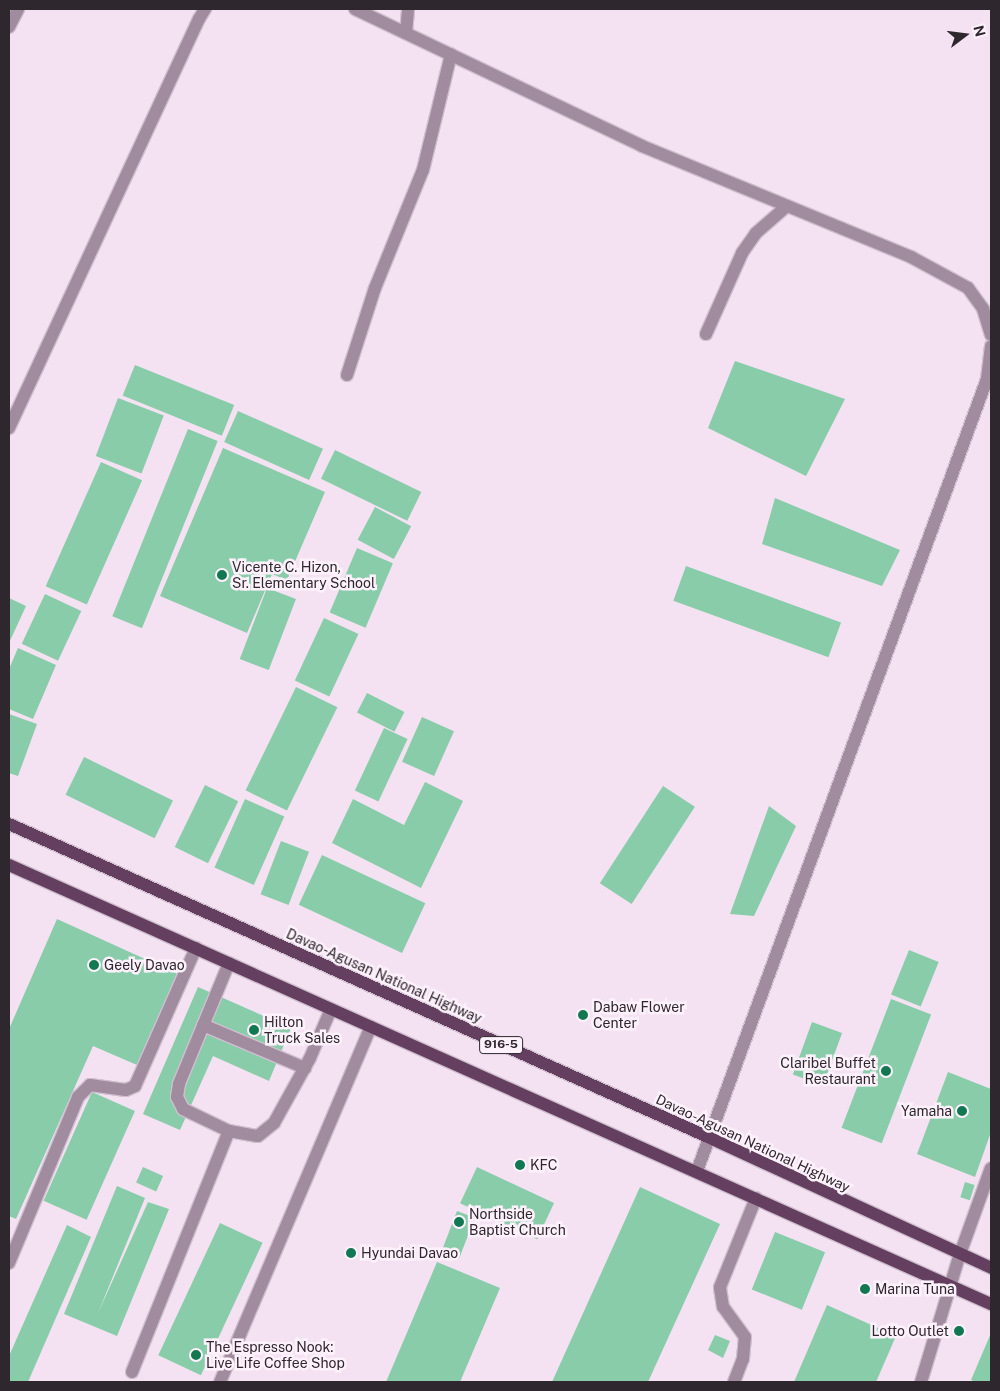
<!DOCTYPE html>
<html>
<head>
<meta charset="utf-8">
<style>
  body { margin:0 }
  #map { position:relative; width:1000px; height:1391px; overflow:hidden; background:#f4e2f2; font-family:"Public Sans",sans-serif }
  div>[style] { position:absolute }
  .building>* { inset:0; background:#89cca9; transform-origin:0 0 }
  .roads { filter:drop-shadow(1px 0 #d0c0cf) drop-shadow(-1px 0 #d0c0cf) drop-shadow(0 1px #d0c0cf) drop-shadow(0 -1px #d0c0cf) }
  .lane>* { height:12px; margin:-6px; padding:0 6px; transform-origin:6px; border-radius:6px; background:#a18b9e }
  .street>* { height:12px; margin:-6px; padding:0 6px; transform-origin:6px; border-radius:6px; background:#a18b9e }
  .primary>* { height:12px; margin:-6px; padding:0 6px; transform-origin:6px; border-radius:6px; background:#643f60 }
  .dots>* { width:14px; height:14px; translate:-50% -50%; box-sizing:border-box; border:2px solid #fdf2fc; border-radius:50% }
  span { translate:-50% -50%; white-space:nowrap; text-align:center; line-height:1.15; -webkit-text-stroke:5px #fdf2fc; paint-order:stroke }
  .shield-label span { padding:1px 4px; background:#fdf2fc; border:1px solid; border-radius:4px; -webkit-text-stroke-width:0 }
  .shield-label { font-size:12px; color:#2e272d; font-weight:700 }
  .poi-label { font-size:14px; color:#2e272d }
  .left { translate:0 -50%; text-align:left }
  .right { translate:-100% -50%; text-align:right }
  .street-label { font-size:14px; color:#2e272d }
  .frame { position:absolute; inset:0; border:10px solid #2e272d; pointer-events:none }
  .north { position:absolute; left:940px; top:10px; width:50px; height:50px; -webkit-text-stroke:4px #fdf2fc; paint-order:stroke; rotate:75deg; font-size:14px; font-weight:700; line-height:20px; text-align:center; color:#2e272d }
  .north::after { content:''; display:block; margin:auto; width:18px; height:22px; background:#2e272d; clip-path:polygon(50% 0,100% 100%,50% 72%,0 100%) }
</style>
</head>
<body>
<div id="map">
  <div class="building">
    <div style="clip-path:polygon(735px 361px,845px 399px,806px 476px,708px 428px)"></div>
    <div style="left:135px;top:365px;width:107px;height:33px;rotate:22deg"></div>
    <div style="left:118px;top:398px;width:49px;height:62px;rotate:21deg"></div>
    <div style="left:238px;top:411px;width:93px;height:34px;rotate:24deg"></div>
    <div style="left:188px;top:429px;width:32px;height:202px;rotate:22deg"></div>
    <div style="clip-path:polygon(223px 448px,325px 492px,287px 580px,272px 574px,247px 633px,160px 596px)"></div>
    <div style="left:335px;top:450px;width:96px;height:32px;rotate:26deg"></div>
    <div style="left:101px;top:462px;width:45px;height:136px;rotate:24deg"></div>
    <div style="clip-path:polygon(775px 498px,900px 550px,882px 586px,762px 544px)"></div>
    <div style="left:375px;top:507px;width:41px;height:37px;rotate:28deg"></div>
    <div style="left:357px;top:548px;width:39px;height:70px;rotate:23deg"></div>
    <div style="left:686px;top:566px;width:165px;height:37px;rotate:20deg"></div>
    <div style="left:267px;top:588px;width:31px;height:76px;rotate:21deg"></div>
    <div style="left:45px;top:594px;width:40px;height:55px;rotate:25deg"></div>
    <div style="clip-path:polygon(9px 598px,26px 606px,9px 643px)"></div>
    <div style="left:324px;top:618px;width:38px;height:69px;rotate:25deg"></div>
    <div style="clip-path:polygon(18px 648px,56px 665px,33px 719px,9px 709px,9px 669px)"></div>
    <div style="left:296px;top:687px;width:46px;height:115px;rotate:26deg"></div>
    <div style="left:367px;top:693px;width:42px;height:22px;rotate:27deg"></div>
    <div style="clip-path:polygon(9px 714px,37px 724px,18px 776px,9px 773px)"></div>
    <div style="left:422px;top:717px;width:35px;height:49px;rotate:24deg"></div>
    <div style="left:384px;top:728px;width:26px;height:69px;rotate:25deg"></div>
    <div style="left:84px;top:757px;width:99px;height:42px;rotate:26deg"></div>
    <div style="clip-path:polygon(425px 782px,463px 801px,421px 888px,332px 843px,353px 799px,404px 825px)"></div>
    <div style="left:205px;top:785px;width:37px;height:69px;rotate:26deg"></div>
    <div style="left:663px;top:786px;width:38px;height:116px;rotate:33deg"></div>
    <div style="left:245px;top:799px;width:43px;height:75px;rotate:24deg"></div>
    <div style="clip-path:polygon(769px 806px,796px 826px,754px 916px,730px 914px)"></div>
    <div style="left:281px;top:841px;width:30px;height:57px;rotate:21deg"></div>
    <div style="left:322px;top:855px;width:114px;height:55px;rotate:25deg"></div>
    <div style="clip-path:polygon(57px 919px,178px 974px,137px 1065px,93px 1046px,16px 1219px,9px 1216px,9px 1029px)"></div>
    <div style="left:909px;top:950px;width:32px;height:48px;rotate:22deg"></div>
    <div style="clip-path:polygon(198px 987px,291px 1028px,269px 1081px,213px 1056px,180px 1130px,143px 1114px)"></div>
    <div style="left:891px;top:999px;width:43px;height:138px;rotate:21deg"></div>
    <div style="left:812px;top:1022px;width:32px;height:56px;rotate:20deg"></div>
    <div style="clip-path:polygon(948px 1072px,991px 1089px,991px 1132px,975px 1177px,917px 1154px)"></div>
    <div style="left:92px;top:1092px;width:47px;height:119px;rotate:24deg"></div>
    <div style="left:143px;top:1167px;width:22px;height:17px;rotate:24deg"></div>
    <div style="left:477px;top:1167px;width:85px;height:40px;rotate:25deg"></div>
    <div style="left:965px;top:1182px;width:10px;height:16px;rotate:17deg"></div>
    <div style="clip-path:polygon(117px 1186px,145px 1198px,98px 1313px,148px 1202px,169px 1209px,117px 1336px,64px 1314px)"></div>
    <div style="clip-path:polygon(640px 1187px,720px 1224px,648px 1382px,552px 1382px)"></div>
    <div style="left:457px;top:1211px;width:19px;height:43px;rotate:21deg"></div>
    <div style="left:220px;top:1223px;width:47px;height:146px;rotate:25deg"></div>
    <div style="clip-path:polygon(67px 1225px,91px 1237px,28px 1382px,9px 1382px,9px 1356px)"></div>
    <div style="left:775px;top:1232px;width:54px;height:62px;rotate:22deg"></div>
    <div style="clip-path:polygon(437px 1262px,500px 1288px,460px 1382px,386px 1382px)"></div>
    <div style="clip-path:polygon(827px 1305px,896px 1336px,876px 1382px,794px 1382px)"></div>
    <div style="clip-path:polygon(991px 1333px,991px 1382px,977px 1382px,971px 1380px)"></div>
    <div style="clip-path:polygon(715px 1335px,730px 1341px,723px 1358px,708px 1350px)"></div>
  </div>
  <div class="roads">
    <div class="lane">
      <div style="left:406px;top:33px;width:24px;rotate:-85deg"></div>
      <div style="left:706px;top:334px;width:89px;rotate:-66deg"></div>
      <div style="left:742px;top:253px;width:24px;rotate:-55deg"></div>
      <div style="left:756px;top:233px;width:41px;rotate:-41.1deg"></div>
      <div style="left:347px;top:375px;width:91px;rotate:-72.2deg"></div>
      <div style="left:375px;top:288px;width:127px;rotate:-67.9deg"></div>
      <div style="left:423px;top:170px;width:119px;rotate:-76.4deg"></div>
      <div style="left:9px;top:428px;width:451px;rotate:-65.1deg"></div>
      <div style="left:229px;top:963px;width:131px;rotate:112.5deg"></div>
      <div style="left:179px;top:1084px;width:13px;rotate:99deg"></div>
      <div style="left:177px;top:1097px;width:13px;rotate:63deg"></div>
      <div style="left:183px;top:1109px;width:51px;rotate:25.6deg"></div>
      <div style="left:203px;top:1025px;width:111px;rotate:22.9deg"></div>
      <div style="left:9px;top:1263px;width:180px;rotate:-67.4deg"></div>
      <div style="left:78px;top:1097px;width:17px;rotate:-45deg"></div>
      <div style="left:90px;top:1085px;width:36px;rotate:8deg"></div>
      <div style="left:126px;top:1090px;width:10px;rotate:-24deg"></div>
      <div style="left:135px;top:1086px;width:151px;rotate:-66.2deg"></div>
      <div style="left:132px;top:1372px;width:260px;rotate:-68.1deg"></div>
      <div style="left:229px;top:1131px;width:29px;rotate:10deg"></div>
      <div style="left:258px;top:1136px;width:21px;rotate:-39deg"></div>
      <div style="left:274px;top:1123px;width:74px;rotate:-61deg"></div>
      <div style="left:310px;top:1058px;width:53px;rotate:-66.8deg"></div>
      <div style="left:220px;top:1382px;width:386px;rotate:-67deg"></div>
      <div style="left:734px;top:1382px;width:25px;rotate:-69deg"></div>
      <div style="left:743px;top:1359px;width:22px;rotate:-85deg"></div>
      <div style="left:745px;top:1337px;width:37px;rotate:-126deg"></div>
      <div style="left:723px;top:1307px;width:20px;rotate:-99deg"></div>
      <div style="left:720px;top:1287px;width:96px;rotate:-68deg"></div>
    </div>
    <div class="street">
      <div style="left:355px;top:9px;width:318px;rotate:25.5deg"></div>
      <div style="left:642px;top:146px;width:291px;rotate:22.4deg"></div>
      <div style="left:911px;top:257px;width:65px;rotate:28.5deg"></div>
      <div style="left:968px;top:288px;width:26px;rotate:54deg"></div>
      <div style="left:983px;top:309px;width:27px;rotate:73deg"></div>
      <div style="left:199px;top:19px;width:12px;rotate:-59deg"></div>
      <div style="left:9px;top:27px;width:20px;rotate:-63deg"></div>
      <div style="left:697px;top:1171px;width:843px;rotate:-69.89deg"></div>
      <div style="left:987px;top:379px;width:33px;rotate:-83deg"></div>
      <div style="left:921px;top:1382px;width:134px;rotate:-73.1deg"></div>
      <div style="left:960px;top:1254px;width:91px;rotate:-70.2deg"></div>
    </div>
    <div class="primary">
      <div style="left:9px;top:824px;width:766px;rotate:24.12deg"></div>
      <div style="left:708px;top:1137px;width:312px;rotate:24.8deg"></div>
      <div style="left:9px;top:865px;width:1076px;rotate:24.09deg"></div>
    </div>
  </div>
  <div class="dots">
    <div style="left:222px;top:575px;background:#127851"></div>
    <div style="left:94px;top:965px;background:#127851"></div>
    <div style="left:583px;top:1015px;background:#127851"></div>
    <div style="left:254px;top:1030px;background:#127851"></div>
    <div style="left:886px;top:1071px;background:#127851"></div>
    <div style="left:962px;top:1111px;background:#127851"></div>
    <div style="left:520px;top:1165px;background:#127851"></div>
    <div style="left:459px;top:1222px;background:#127851"></div>
    <div style="left:351px;top:1253px;background:#127851"></div>
    <div style="left:865px;top:1289px;background:#127851"></div>
    <div style="left:959px;top:1331px;background:#127851"></div>
    <div style="left:196px;top:1355px;background:#127851"></div>
  </div>
  <div class="shield-label">
    <span style="left:501px;top:1045px">916-5</span>
  </div>
  <div class="poi-label">
    <span class="left" style="left:232px;top:575px">Vicente C. Hizon,<br>Sr. Elementary School</span>
    <span class="left" style="left:104px;top:965px">Geely Davao</span>
    <span class="left" style="left:593px;top:1015px">Dabaw Flower<br>Center</span>
    <span class="left" style="left:264px;top:1030px">Hilton<br>Truck Sales</span>
    <span class="right" style="left:876px;top:1071px">Claribel Buffet<br>Restaurant</span>
    <span class="right" style="left:952px;top:1111px">Yamaha</span>
    <span class="left" style="left:530px;top:1165px">KFC</span>
    <span class="left" style="left:469px;top:1222px">Northside<br>Baptist Church</span>
    <span class="left" style="left:361px;top:1253px">Hyundai Davao</span>
    <span class="left" style="left:875px;top:1289px">Marina Tuna</span>
    <span class="right" style="left:949px;top:1331px">Lotto Outlet</span>
    <span class="left" style="left:206px;top:1355px">The Espresso Nook:<br>Live Life Coffee Shop</span>
  </div>
  <div class="street-label">
    <span style="left:384px;top:976px;rotate:24deg">Davao-Agusan National Highway</span>
    <span style="left:753px;top:1143px;rotate:25deg">Davao-Agusan National Highway</span>
  </div>
  <div class="frame"></div>
  <div class="north">N</div>
</div>
</body>
</html>
